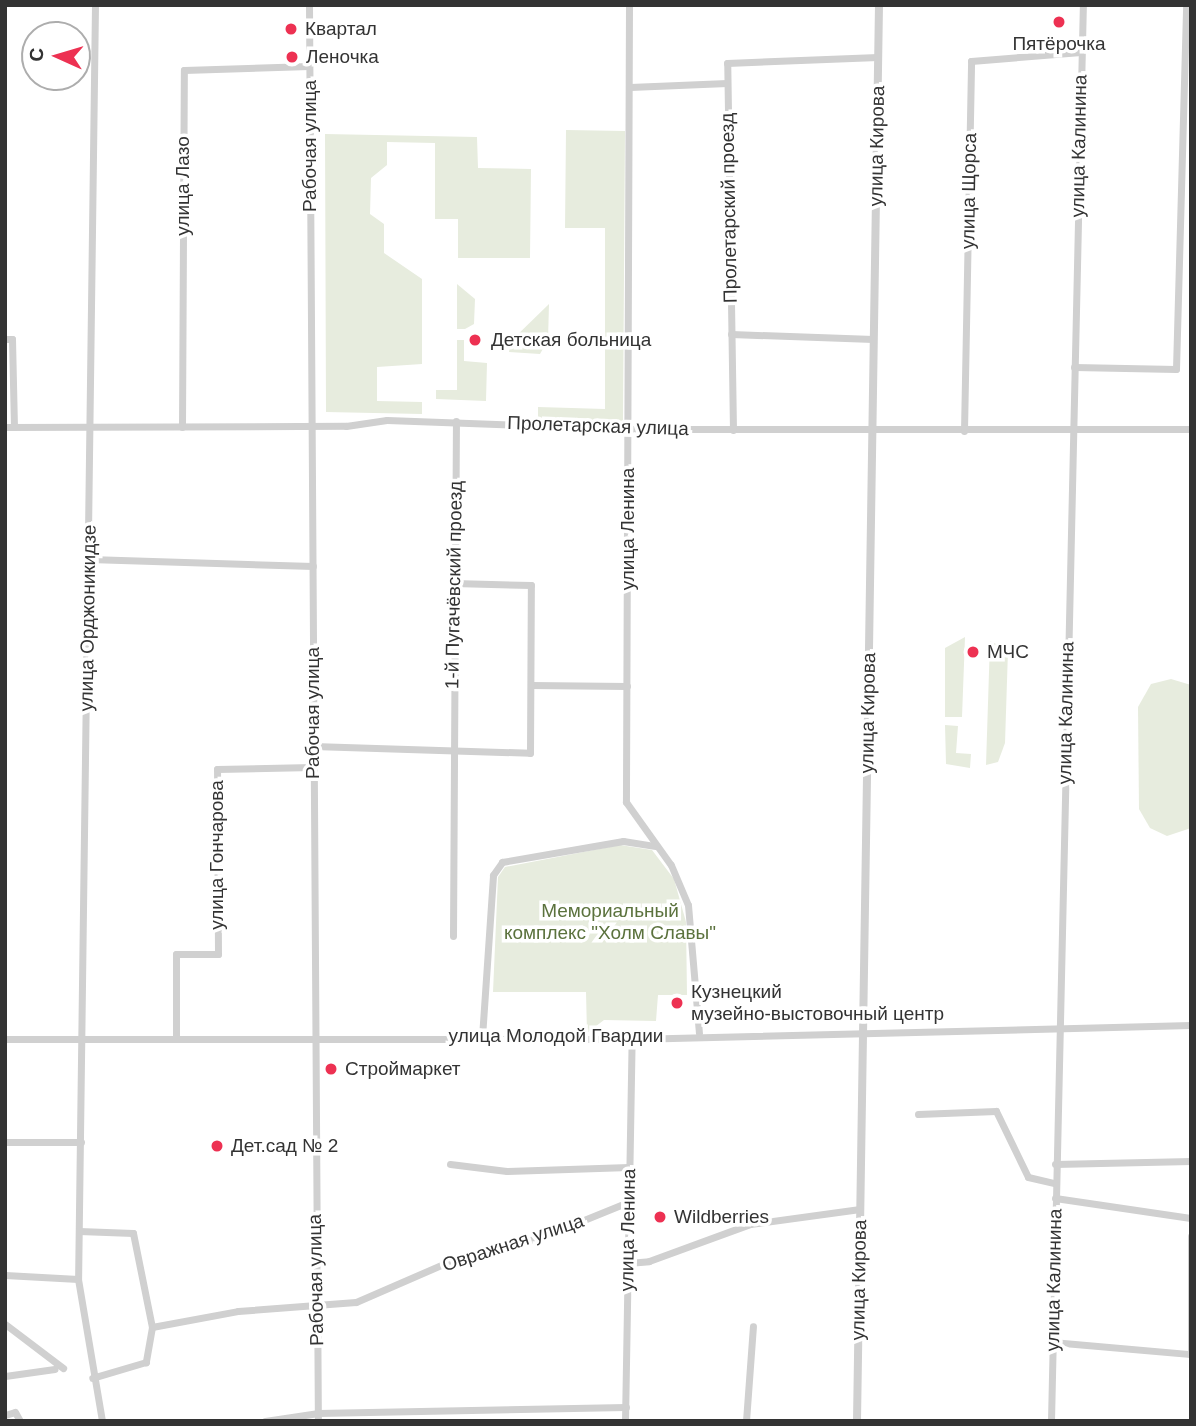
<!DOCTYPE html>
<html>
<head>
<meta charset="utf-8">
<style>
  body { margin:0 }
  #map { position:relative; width:1196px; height:1426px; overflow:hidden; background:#fff; font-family:Arial,sans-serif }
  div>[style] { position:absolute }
  .green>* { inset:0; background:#e7ecde }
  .minor>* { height:7px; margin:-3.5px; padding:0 3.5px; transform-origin:3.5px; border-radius:3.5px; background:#d0d0d0 }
  .tertiary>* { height:8px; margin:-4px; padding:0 4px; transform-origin:4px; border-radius:4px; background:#d0d0d0 }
  .dots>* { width:19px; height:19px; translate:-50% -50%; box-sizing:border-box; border:4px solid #fff; border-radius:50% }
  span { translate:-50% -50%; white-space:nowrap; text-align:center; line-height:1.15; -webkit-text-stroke:7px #fff; paint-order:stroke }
  .poi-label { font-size:19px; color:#333 }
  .left { translate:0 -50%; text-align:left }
  .street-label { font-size:19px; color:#333 }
  .park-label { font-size:19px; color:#5b723d }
  .frame { position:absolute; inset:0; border:7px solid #333; pointer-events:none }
  .north { position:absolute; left:21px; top:21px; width:70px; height:70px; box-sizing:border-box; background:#fff; border:2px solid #adadad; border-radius:50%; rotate:274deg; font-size:19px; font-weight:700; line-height:28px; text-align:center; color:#333 }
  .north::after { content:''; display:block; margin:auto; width:24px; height:32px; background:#ed3152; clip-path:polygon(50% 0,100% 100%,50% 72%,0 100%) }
</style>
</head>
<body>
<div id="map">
  <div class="green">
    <div style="clip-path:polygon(566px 130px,625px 131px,623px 421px,538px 418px,538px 407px,605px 409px,605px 228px,565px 228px)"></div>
    <div style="clip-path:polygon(325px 134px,477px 137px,478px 168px,531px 169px,530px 258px,458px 258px,458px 219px,435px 219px,435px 143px,387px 142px,387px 165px,371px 178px,370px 214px,384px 224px,384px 253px,422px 279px,422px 364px,377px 367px,377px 401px,422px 402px,422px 414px,326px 412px)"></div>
    <div style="clip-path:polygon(457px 284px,475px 299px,474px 324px,465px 329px,457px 329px)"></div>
    <div style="clip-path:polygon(549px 304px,548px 340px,540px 354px,509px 352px,511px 341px)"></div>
    <div style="clip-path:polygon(457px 340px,464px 340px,464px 361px,487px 363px,486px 401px,436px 399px,436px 390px,457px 390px)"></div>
    <div style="clip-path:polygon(965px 637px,962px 717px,945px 717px,945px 648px)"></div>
    <div style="clip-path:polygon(990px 641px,1008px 650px,1005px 743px,998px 762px,986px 765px)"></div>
    <div style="clip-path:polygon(1171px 679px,1191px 685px,1191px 828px,1167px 836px,1150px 828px,1139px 809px,1138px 707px,1151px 684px)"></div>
    <div style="clip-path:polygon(945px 725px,958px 726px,956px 753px,971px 754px,970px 768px,946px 764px)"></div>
    <div style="clip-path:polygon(620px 845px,652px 850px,674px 879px,686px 922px,687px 995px,658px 995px,656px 1021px,604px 1020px,587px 1033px,586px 992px,493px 992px,498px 877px,505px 867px)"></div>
  </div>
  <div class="minor">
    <div style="left:95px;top:5px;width:1274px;rotate:90.76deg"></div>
    <div style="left:78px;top:1279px;width:144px;rotate:80.4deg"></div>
    <div style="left:309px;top:5px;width:1416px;rotate:89.64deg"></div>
    <div style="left:629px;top:5px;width:797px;rotate:90.22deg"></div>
    <div style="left:626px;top:802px;width:77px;rotate:54.5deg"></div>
    <div style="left:671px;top:865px;width:43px;rotate:67deg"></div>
    <div style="left:688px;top:905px;width:128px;rotate:85.1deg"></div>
    <div style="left:630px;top:87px;width:97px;rotate:-2.4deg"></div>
    <div style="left:731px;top:334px;width:142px;rotate:2deg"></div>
    <div style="left:5px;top:339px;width:7px"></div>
    <div style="left:12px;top:339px;width:88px;rotate:88.7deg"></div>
    <div style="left:1074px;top:367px;width:102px;rotate:1.1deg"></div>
    <div style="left:1176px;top:369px;width:364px;rotate:-88.4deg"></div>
    <div style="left:5px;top:427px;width:341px;rotate:-0.2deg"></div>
    <div style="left:346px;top:426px;width:41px;rotate:-8.3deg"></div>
    <div style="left:387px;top:420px;width:242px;rotate:2.1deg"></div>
    <div style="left:629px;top:429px;width:562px"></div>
    <div style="left:182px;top:427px;width:357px;rotate:-89.7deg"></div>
    <div style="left:184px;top:70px;width:125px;rotate:-1.8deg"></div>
    <div style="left:733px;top:430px;width:367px;rotate:-90.9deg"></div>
    <div style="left:727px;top:63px;width:151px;rotate:-2.3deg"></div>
    <div style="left:964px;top:431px;width:370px;rotate:-88.9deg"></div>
    <div style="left:971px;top:61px;width:110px;rotate:-4.7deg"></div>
    <div style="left:89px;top:559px;width:224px;rotate:1.8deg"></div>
    <div style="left:531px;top:685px;width:96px;rotate:0.6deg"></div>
    <div style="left:313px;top:746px;width:217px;rotate:1.8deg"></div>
    <div style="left:530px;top:753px;width:168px;rotate:-89.7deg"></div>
    <div style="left:531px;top:585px;width:78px;rotate:-178.5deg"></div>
    <div style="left:453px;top:936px;width:515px;rotate:-89.67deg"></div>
    <div style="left:482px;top:1037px;width:162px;rotate:-86.1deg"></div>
    <div style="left:493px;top:875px;width:16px;rotate:-55deg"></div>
    <div style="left:502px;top:862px;width:123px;rotate:-9.8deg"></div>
    <div style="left:623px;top:841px;width:33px;rotate:9deg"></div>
    <div style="left:176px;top:1038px;width:84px;rotate:-90deg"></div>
    <div style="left:176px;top:954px;width:42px"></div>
    <div style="left:218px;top:954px;width:185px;rotate:-90.3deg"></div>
    <div style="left:217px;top:769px;width:96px;rotate:-1.2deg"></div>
    <div style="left:5px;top:1039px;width:627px"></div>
    <div style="left:632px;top:1039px;width:559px;rotate:-1.43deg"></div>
    <div style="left:918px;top:1114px;width:78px;rotate:-2.2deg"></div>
    <div style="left:996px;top:1111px;width:73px;rotate:64.1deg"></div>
    <div style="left:1028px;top:1177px;width:28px;rotate:13deg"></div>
    <div style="left:5px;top:1142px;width:76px"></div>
    <div style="left:450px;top:1164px;width:57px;rotate:7deg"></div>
    <div style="left:507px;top:1171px;width:122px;rotate:-1.9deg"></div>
    <div style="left:1055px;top:1164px;width:136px;rotate:-1.3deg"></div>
    <div style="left:1055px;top:1198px;width:137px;rotate:8.4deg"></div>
    <div style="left:79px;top:1231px;width:54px;rotate:2.1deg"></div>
    <div style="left:133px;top:1233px;width:96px;rotate:78.6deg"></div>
    <div style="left:152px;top:1327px;width:36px;rotate:100deg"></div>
    <div style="left:146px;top:1362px;width:56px;rotate:163.5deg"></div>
    <div style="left:628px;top:1263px;width:21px;rotate:-5deg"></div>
    <div style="left:649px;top:1261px;width:108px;rotate:-20.1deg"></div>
    <div style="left:750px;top:1224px;width:111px;rotate:-7.8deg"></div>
    <div style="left:5px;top:1275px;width:73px;rotate:3.1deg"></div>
    <div style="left:5px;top:1324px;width:73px;rotate:37.2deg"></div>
    <div style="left:152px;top:1327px;width:87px;rotate:-10.5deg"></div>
    <div style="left:238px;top:1311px;width:118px;rotate:-4.4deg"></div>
    <div style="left:356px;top:1302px;width:110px;rotate:-23.5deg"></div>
    <div style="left:457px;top:1258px;width:88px;rotate:-13.9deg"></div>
    <div style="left:542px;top:1237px;width:93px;rotate:-22.1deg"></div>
    <div style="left:1052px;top:1342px;width:139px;rotate:5deg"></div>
    <div style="left:1191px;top:1355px;width:119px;rotate:-90deg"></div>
    <div style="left:5px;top:1376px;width:50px;rotate:-8deg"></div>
    <div style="left:5px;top:1415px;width:10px;rotate:-17deg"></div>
    <div style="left:15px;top:1412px;width:10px;rotate:61deg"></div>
    <div style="left:265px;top:1421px;width:54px;rotate:-8.6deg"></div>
    <div style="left:318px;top:1413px;width:308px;rotate:-1.1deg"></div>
    <div style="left:625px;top:1421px;width:382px;rotate:-89deg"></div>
    <div style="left:746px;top:1421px;width:95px;rotate:-85.8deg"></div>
    <div style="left:1051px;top:1421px;width:1416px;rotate:-88.71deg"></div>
  </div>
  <div class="tertiary">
    <div style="left:857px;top:1421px;width:1416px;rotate:-89.11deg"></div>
  </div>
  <div class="dots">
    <div style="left:1059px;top:22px;background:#ed3152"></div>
    <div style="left:291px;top:29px;background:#ed3152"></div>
    <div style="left:292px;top:57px;background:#ed3152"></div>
    <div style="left:475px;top:340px;background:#ed3152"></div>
    <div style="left:973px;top:652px;background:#ed3152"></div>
    <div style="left:677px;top:1003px;background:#ed3152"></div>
    <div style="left:331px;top:1069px;background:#ed3152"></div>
    <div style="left:217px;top:1146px;background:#ed3152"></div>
    <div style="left:660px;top:1217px;background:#ed3152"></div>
  </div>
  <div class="poi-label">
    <span class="left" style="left:305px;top:29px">Квартал</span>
    <span style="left:1059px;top:44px">Пятёрочка</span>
    <span class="left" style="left:306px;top:57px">Леночка</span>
    <span class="left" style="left:491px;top:340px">Детская больница</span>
    <span class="left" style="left:987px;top:652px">МЧС</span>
    <span class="left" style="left:691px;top:1003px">Кузнецкий<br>музейно-выстовочный центр</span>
    <span class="left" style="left:345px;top:1069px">Строймаркет</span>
    <span class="left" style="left:231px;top:1146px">Дет.сад № 2</span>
    <span class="left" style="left:674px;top:1217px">Wildberries</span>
  </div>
  <div class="street-label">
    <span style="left:310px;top:146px;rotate:-90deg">Рабочая улица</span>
    <span style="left:877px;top:146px;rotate:-89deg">улица Кирова</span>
    <span style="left:1079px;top:146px;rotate:-89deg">улица Калинина</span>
    <span style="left:183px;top:186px;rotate:-90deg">улица Лазо</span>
    <span style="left:969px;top:191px;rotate:-89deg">улица Щорса</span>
    <span style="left:729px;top:208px;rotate:-91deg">Пролетарский проезд</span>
    <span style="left:598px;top:426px;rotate:2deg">Пролетарская улица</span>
    <span style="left:628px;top:529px;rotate:-90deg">улица Ленина</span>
    <span style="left:454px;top:585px;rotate:-89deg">1-й Пугачёвский проезд</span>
    <span style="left:88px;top:618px;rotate:-89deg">улица Орджоникидзе</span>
    <span style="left:313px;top:713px;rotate:-90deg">Рабочая улица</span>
    <span style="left:868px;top:713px;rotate:-89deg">улица Кирова</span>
    <span style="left:1066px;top:713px;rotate:-89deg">улица Калинина</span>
    <span style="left:217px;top:855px;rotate:-90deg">улица Гончарова</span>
    <span style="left:556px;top:1036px">улица Молодой Гвардии</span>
    <span style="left:628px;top:1230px;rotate:-89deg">улица Ленина</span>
    <span style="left:513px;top:1243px;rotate:-18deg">Овражная улица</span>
    <span style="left:316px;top:1280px;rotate:-91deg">Рабочая улица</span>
    <span style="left:859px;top:1280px;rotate:-89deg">улица Кирова</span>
    <span style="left:1054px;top:1280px;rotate:-89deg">улица Калинина</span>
  </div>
  <div class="park-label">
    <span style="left:610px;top:922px">Мемориальный<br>комплекс "Холм Славы"</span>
  </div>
  <div class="frame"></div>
  <div class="north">С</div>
</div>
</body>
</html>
